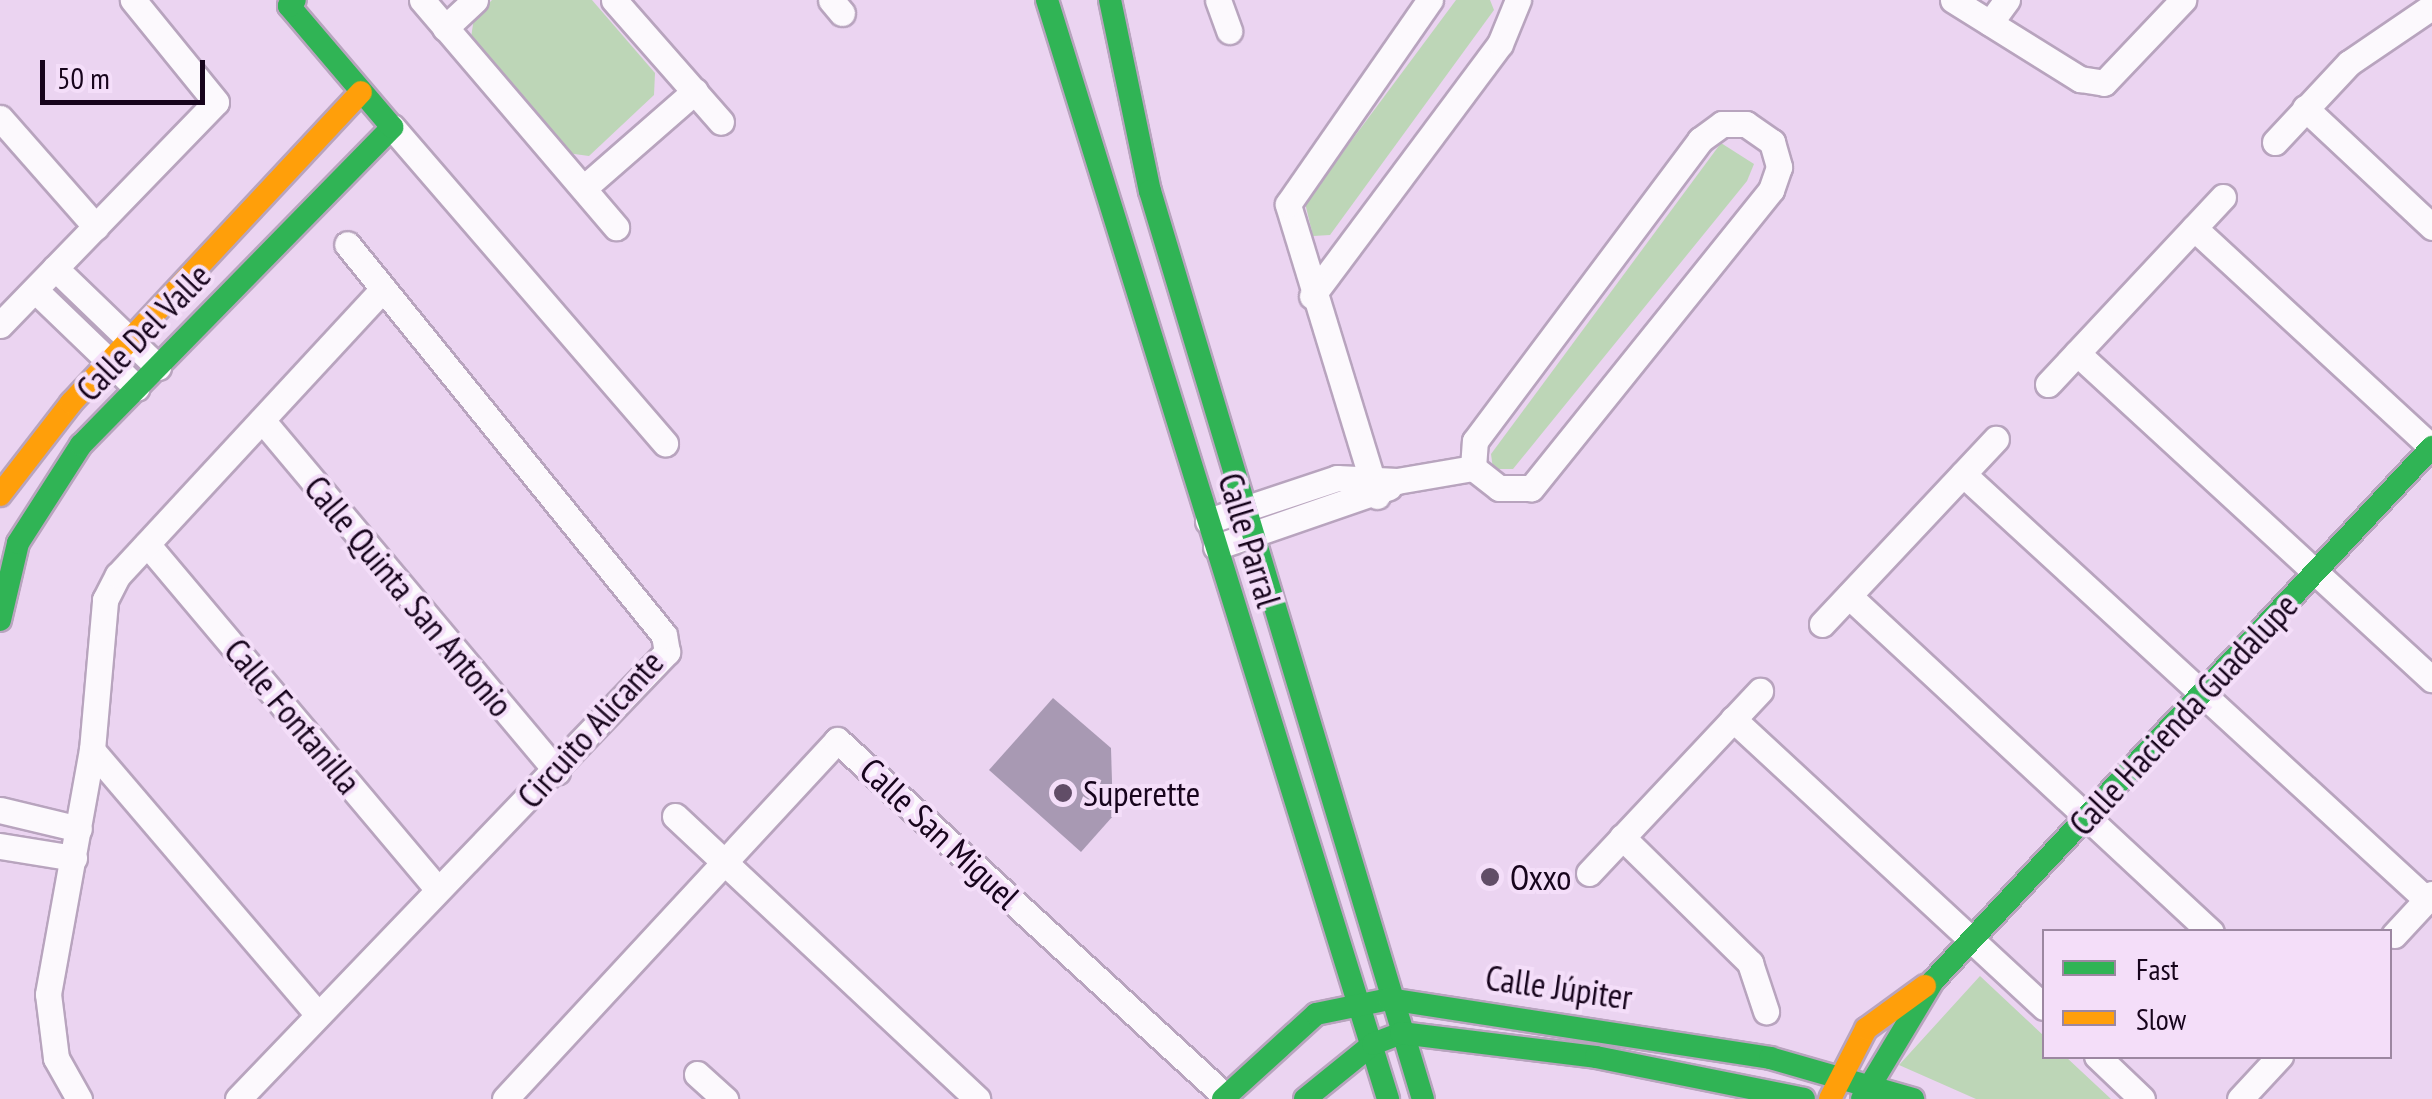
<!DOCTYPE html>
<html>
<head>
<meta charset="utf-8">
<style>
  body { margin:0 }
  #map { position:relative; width:2432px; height:1099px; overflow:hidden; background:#ebd4f1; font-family:"PT Sans Narrow",sans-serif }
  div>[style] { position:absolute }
  .green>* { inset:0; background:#bdd6b7 }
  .building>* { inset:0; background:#a899b3 }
  .roads { filter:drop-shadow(2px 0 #b8a4be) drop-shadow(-2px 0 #b8a4be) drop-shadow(0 2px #b8a4be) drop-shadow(0 -2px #b8a4be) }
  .street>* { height:25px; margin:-12.5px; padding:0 12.5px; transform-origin:12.5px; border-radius:12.5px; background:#fcf9fd }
  .fast>* { height:22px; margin:-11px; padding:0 11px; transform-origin:11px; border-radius:11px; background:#30b455 }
  .slow>* { height:22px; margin:-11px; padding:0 11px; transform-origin:11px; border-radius:11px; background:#ff9f0a }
  .dots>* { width:28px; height:28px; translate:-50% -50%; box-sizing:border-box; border:5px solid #f4def9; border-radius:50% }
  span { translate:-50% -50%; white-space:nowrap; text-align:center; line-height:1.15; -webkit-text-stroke:8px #f4def9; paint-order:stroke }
  .street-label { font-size:35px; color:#17041c }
  .poi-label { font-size:35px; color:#17041c }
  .left { translate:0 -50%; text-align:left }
  .legend { position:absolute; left:2042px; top:929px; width:350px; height:130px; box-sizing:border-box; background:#f4def9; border:2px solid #9c87a1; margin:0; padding:12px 18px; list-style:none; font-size:30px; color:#17041c }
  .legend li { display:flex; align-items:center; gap:20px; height:50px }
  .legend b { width:50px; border:2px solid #9c87a1 }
  .scale { position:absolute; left:40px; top:60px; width:165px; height:45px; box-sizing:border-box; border:5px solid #17041c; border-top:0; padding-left:12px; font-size:30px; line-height:35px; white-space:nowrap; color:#17041c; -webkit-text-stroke:8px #f4def9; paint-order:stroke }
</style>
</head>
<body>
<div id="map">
  <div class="green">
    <div style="clip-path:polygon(492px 0,592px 0,655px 73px,654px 95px,589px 156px,567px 153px,470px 44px,474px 18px)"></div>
    <div style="clip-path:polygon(1456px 0,1490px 0,1494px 10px,1330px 235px,1313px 236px,1305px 203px)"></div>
    <div style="clip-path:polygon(1721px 143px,1754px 164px,1747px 181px,1513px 469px,1493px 469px,1491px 454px)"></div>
    <div style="clip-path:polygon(1980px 976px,2044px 1036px,2044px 1056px,2066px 1057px,2111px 1099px,1976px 1099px,1899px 1065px)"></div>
  </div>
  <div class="building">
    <div style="clip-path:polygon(1053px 698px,1111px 748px,1113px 816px,1081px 852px,989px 770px)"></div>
  </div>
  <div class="roads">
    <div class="street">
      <div style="left:422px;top:0;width:299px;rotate:49.5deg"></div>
      <div style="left:614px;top:0;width:162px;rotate:48.7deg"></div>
      <div style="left:831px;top:0;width:17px;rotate:50deg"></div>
      <div style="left:1218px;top:0;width:33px;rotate:70deg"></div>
      <div style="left:1953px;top:0;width:150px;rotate:31.9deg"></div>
      <div style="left:2080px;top:79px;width:24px;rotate:9deg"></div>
      <div style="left:2104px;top:83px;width:115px;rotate:-46.4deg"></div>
      <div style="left:1990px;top:23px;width:29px;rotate:-54deg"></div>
      <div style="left:445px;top:28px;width:41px;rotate:-43deg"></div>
      <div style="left:2305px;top:108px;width:174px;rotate:43.1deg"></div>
      <div style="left:0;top:118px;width:145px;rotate:48.6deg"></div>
      <div style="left:1722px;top:124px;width:24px"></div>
      <div style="left:1746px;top:124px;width:32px;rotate:35deg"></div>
      <div style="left:1772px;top:142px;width:26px;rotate:74deg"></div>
      <div style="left:1779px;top:167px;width:24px;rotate:109deg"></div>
      <div style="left:1771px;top:190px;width:383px;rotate:128.8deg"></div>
      <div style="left:1531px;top:488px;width:32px;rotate:180deg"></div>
      <div style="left:1499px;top:488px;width:33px;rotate:-142deg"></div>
      <div style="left:1473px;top:468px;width:27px;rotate:-86deg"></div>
      <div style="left:1475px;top:441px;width:376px;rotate:-53.2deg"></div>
      <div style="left:1700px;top:140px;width:27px;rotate:-36deg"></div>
      <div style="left:392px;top:127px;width:418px;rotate:49.2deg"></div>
      <div style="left:2275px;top:142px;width:108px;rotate:-46.9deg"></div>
      <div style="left:2349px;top:63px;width:94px;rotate:-34.2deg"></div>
      <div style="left:585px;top:187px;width:146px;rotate:-41.1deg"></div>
      <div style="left:2194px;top:228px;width:324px;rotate:42.7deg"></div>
      <div style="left:55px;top:268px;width:143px;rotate:43.9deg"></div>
      <div style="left:35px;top:290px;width:141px;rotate:43.9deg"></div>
      <div style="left:1312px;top:296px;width:314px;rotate:-53.3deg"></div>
      <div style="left:1500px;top:44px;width:48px;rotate:-67.8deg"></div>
      <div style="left:0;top:325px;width:310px;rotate:-45.9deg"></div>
      <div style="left:216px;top:102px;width:132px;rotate:-129.1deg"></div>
      <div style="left:2077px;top:353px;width:482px;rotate:42.6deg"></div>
      <div style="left:2048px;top:384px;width:256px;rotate:-46.9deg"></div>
      <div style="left:262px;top:420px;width:459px;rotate:50deg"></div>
      <div style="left:1963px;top:474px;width:630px;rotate:42.56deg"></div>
      <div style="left:1377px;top:496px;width:305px;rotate:-107deg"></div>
      <div style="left:1288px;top:204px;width:249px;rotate:-55.2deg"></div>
      <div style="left:1208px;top:521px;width:136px;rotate:-18.4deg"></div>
      <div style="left:1337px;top:478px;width:60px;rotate:2.9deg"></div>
      <div style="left:1397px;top:481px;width:77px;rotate:-9.7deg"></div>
      <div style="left:147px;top:544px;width:451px;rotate:49.9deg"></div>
      <div style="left:1216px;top:547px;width:183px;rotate:-19.1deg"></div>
      <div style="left:1849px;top:596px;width:494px;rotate:42.9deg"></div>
      <div style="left:1822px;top:624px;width:254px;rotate:-46.8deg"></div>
      <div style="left:1733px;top:719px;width:424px;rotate:42.8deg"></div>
      <div style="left:92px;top:750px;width:348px;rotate:49.5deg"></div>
      <div style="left:0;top:810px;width:81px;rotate:13.5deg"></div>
      <div style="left:675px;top:816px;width:414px;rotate:43.1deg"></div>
      <div style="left:1622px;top:837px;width:180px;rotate:44.5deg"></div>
      <div style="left:1750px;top:963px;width:51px;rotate:71.6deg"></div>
      <div style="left:0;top:846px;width:75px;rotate:9.2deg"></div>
      <div style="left:1589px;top:873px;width:250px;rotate:-46.8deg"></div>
      <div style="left:2394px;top:935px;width:56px;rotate:-47.2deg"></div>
      <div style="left:2097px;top:1056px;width:62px;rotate:43.7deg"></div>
      <div style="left:697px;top:1074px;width:38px;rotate:42deg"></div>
      <div style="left:79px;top:1099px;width:47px;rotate:-119.3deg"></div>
      <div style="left:56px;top:1058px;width:64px;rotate:-97.1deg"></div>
      <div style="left:48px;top:994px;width:248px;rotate:-79.8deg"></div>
      <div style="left:92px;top:750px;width:151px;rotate:-85deg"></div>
      <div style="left:105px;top:600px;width:28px;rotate:-63deg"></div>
      <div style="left:118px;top:575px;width:390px;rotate:-47.2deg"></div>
      <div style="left:238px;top:1099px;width:620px;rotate:-46.18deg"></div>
      <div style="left:667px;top:652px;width:17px;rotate:-100deg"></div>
      <div style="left:664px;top:635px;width:503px;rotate:-129.03deg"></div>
      <div style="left:505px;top:1099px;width:489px;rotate:-47.2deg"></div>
      <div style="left:837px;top:740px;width:527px;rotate:42.54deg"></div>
      <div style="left:2240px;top:1099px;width:59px;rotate:-47.1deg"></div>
    </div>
    <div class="fast">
      <div style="left:1047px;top:0;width:1151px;rotate:72.76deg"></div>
      <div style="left:1110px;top:0;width:195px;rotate:78.2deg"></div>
      <div style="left:1150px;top:191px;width:948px;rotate:73.27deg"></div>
      <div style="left:0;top:620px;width:79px;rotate:-76.8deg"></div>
      <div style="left:18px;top:543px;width:117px;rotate:-57.3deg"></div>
      <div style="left:81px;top:445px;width:445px;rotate:-45.6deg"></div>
      <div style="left:392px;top:127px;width:159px;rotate:-130.4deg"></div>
      <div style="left:289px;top:6px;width:8px;rotate:-45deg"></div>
      <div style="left:1223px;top:1099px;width:126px;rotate:-42.4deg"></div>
      <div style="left:1316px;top:1014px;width:75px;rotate:-11.6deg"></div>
      <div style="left:1389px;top:999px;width:386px;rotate:8.8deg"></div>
      <div style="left:1770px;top:1058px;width:149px;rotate:16deg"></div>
      <div style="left:1305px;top:1099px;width:87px;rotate:-39deg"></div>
      <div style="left:1373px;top:1044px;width:30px;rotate:-21deg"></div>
      <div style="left:1401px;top:1033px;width:196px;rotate:7deg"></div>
      <div style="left:1596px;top:1057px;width:212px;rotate:11.4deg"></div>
      <div style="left:1862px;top:1099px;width:138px;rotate:-59deg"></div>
      <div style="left:1933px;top:981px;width:731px;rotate:-46.94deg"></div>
    </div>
    <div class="slow">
      <div style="left:0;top:495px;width:116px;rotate:-52.3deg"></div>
      <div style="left:71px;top:403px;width:425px;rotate:-47deg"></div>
      <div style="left:1830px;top:1099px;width:79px;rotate:-62.8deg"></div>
      <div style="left:1866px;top:1029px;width:73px;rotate:-36.1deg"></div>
    </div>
  </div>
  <div class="dots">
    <div style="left:1063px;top:793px;background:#614d67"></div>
    <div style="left:1490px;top:877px;background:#614d67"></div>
  </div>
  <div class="street-label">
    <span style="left:143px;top:332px;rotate:-46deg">Calle Del Valle</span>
    <span style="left:1250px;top:540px;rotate:73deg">Calle Parral</span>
    <span style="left:409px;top:596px;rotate:50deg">Calle Quinta San Antonio</span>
    <span style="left:2183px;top:714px;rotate:-47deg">Calle Hacienda Guadalupe</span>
    <span style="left:293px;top:716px;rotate:50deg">Calle Fontanilla</span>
    <span style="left:590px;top:729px;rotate:-48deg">Circuito Alicante</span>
    <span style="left:940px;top:833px;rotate:43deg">Calle San Miguel</span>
    <span style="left:1559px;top:987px;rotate:8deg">Calle Júpiter</span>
  </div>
  <div class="poi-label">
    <span class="left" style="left:1083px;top:793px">Superette</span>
    <span class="left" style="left:1510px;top:877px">Oxxo</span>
  </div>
  <ul class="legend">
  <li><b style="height:12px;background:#30b455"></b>Fast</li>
  <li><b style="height:12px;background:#ff9f0a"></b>Slow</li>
  </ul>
  <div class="scale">50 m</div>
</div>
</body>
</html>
